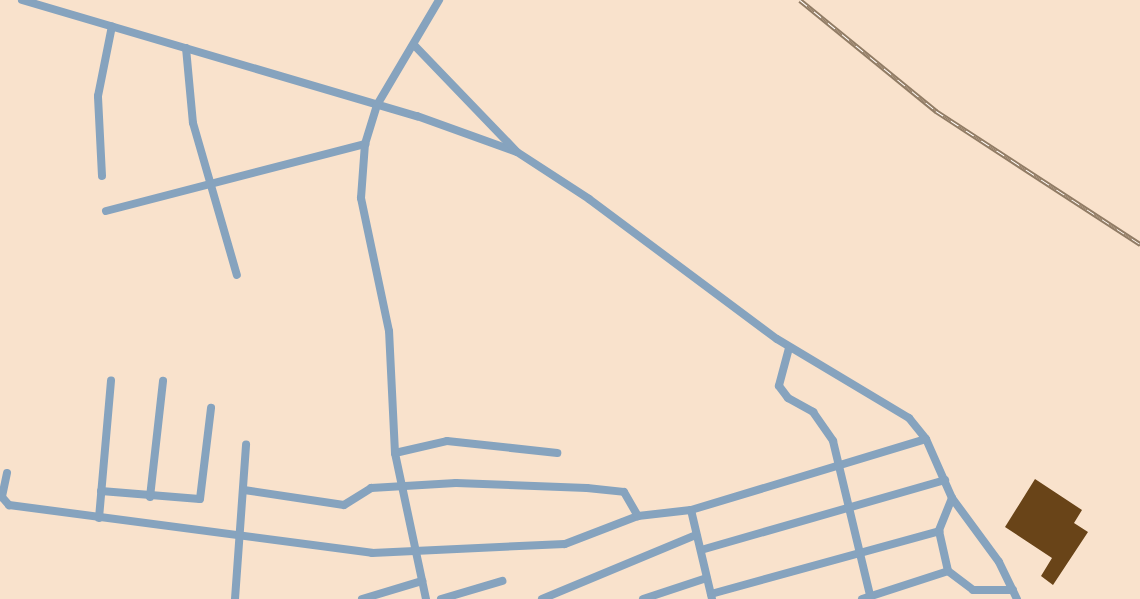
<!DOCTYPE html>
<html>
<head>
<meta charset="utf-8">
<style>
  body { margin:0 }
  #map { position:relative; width:1140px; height:599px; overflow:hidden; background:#f9e2cc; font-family:"Public Sans",sans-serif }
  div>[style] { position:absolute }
  .building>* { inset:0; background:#694418 }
  .minor>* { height:8px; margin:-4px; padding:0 4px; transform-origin:4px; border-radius:4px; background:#86a3be }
  .rail>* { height:5px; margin-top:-2.5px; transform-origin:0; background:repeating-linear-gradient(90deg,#fff 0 9px,#917c65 0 18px); box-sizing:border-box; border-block:2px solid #917c65 }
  span { translate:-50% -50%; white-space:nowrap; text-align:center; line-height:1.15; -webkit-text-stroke:6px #fff; paint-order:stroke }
</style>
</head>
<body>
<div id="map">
  <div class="building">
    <div style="clip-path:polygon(1035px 479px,1082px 510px,1074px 523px,1088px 532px,1053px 585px,1041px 576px,1052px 558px,1005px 527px)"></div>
  </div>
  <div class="minor">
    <div style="left:22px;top:0;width:412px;rotate:16.4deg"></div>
    <div style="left:417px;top:116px;width:106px;rotate:19.8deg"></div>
    <div style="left:517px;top:152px;width:86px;rotate:33.1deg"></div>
    <div style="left:589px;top:199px;width:234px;rotate:36.7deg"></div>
    <div style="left:777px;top:339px;width:154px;rotate:30.9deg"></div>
    <div style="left:909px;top:418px;width:27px;rotate:51deg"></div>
    <div style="left:926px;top:439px;width:64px;rotate:66.2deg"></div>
    <div style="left:952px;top:498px;width:79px;rotate:53.7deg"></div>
    <div style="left:999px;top:562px;width:41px;rotate:64.1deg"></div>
    <div style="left:415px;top:46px;width:146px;rotate:46.1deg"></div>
    <div style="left:186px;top:48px;width:75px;rotate:84.7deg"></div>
    <div style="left:193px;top:123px;width:158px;rotate:73.9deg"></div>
    <div style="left:102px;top:176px;width:80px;rotate:-92.9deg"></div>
    <div style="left:98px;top:96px;width:71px;rotate:-78.7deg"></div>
    <div style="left:106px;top:211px;width:268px;rotate:-14.5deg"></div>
    <div style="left:789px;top:348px;width:39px;rotate:105deg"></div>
    <div style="left:779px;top:386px;width:15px;rotate:53deg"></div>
    <div style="left:788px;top:398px;width:29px;rotate:29deg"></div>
    <div style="left:813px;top:412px;width:35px;rotate:55deg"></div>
    <div style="left:833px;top:441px;width:163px;rotate:76.5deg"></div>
    <div style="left:395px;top:453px;width:53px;rotate:-13deg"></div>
    <div style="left:447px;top:441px;width:111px;rotate:6.2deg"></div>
    <div style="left:7px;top:473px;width:25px;rotate:102deg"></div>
    <div style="left:2px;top:497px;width:11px;rotate:49deg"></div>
    <div style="left:9px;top:505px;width:366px;rotate:7.5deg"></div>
    <div style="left:372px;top:553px;width:193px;rotate:-2.7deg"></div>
    <div style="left:565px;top:544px;width:78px;rotate:-21deg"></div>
    <div style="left:638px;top:516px;width:53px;rotate:-6.5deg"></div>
    <div style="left:691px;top:510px;width:245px;rotate:-16.8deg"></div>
    <div style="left:244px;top:490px;width:101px;rotate:8.5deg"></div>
    <div style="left:344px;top:505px;width:32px;rotate:-32deg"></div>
    <div style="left:371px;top:488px;width:85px;rotate:-3.4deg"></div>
    <div style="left:456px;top:483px;width:131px;rotate:2.2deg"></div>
    <div style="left:587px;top:488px;width:37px;rotate:6deg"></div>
    <div style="left:624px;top:492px;width:28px;rotate:60deg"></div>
    <div style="left:101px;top:491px;width:99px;rotate:4.6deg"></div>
    <div style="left:200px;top:499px;width:92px;rotate:-83.1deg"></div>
    <div style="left:150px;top:497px;width:117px;rotate:-83.6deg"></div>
    <div style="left:952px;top:498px;width:35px;rotate:112deg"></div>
    <div style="left:939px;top:531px;width:41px;rotate:77.3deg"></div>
    <div style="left:948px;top:571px;width:31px;rotate:37deg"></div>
    <div style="left:973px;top:590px;width:40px"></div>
    <div style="left:691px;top:510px;width:91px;rotate:76.7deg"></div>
    <div style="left:99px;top:518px;width:138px;rotate:-85deg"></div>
    <div style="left:701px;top:550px;width:254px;rotate:-16deg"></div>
    <div style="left:711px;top:594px;width:237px;rotate:-15.4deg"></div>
    <div style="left:235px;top:599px;width:155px;rotate:-85.9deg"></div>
    <div style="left:362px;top:599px;width:63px;rotate:-16.7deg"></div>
    <div style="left:426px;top:599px;width:149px;rotate:-102deg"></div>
    <div style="left:395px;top:453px;width:122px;rotate:-92.8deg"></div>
    <div style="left:389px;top:331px;width:136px;rotate:-101.9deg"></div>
    <div style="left:361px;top:198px;width:54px;rotate:-85.8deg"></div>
    <div style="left:365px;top:144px;width:41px;rotate:-72.9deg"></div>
    <div style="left:377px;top:105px;width:122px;rotate:-59.4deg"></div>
    <div style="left:441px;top:599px;width:64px;rotate:-16.4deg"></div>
    <div style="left:542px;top:599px;width:167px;rotate:-22.6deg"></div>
    <div style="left:643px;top:599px;width:67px;rotate:-18.2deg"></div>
    <div style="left:862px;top:599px;width:90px;rotate:-18deg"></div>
  </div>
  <div class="rail">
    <div style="left:800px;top:0;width:176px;rotate:39.2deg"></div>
    <div style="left:936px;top:111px;width:244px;rotate:33.1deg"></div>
  </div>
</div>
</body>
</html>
